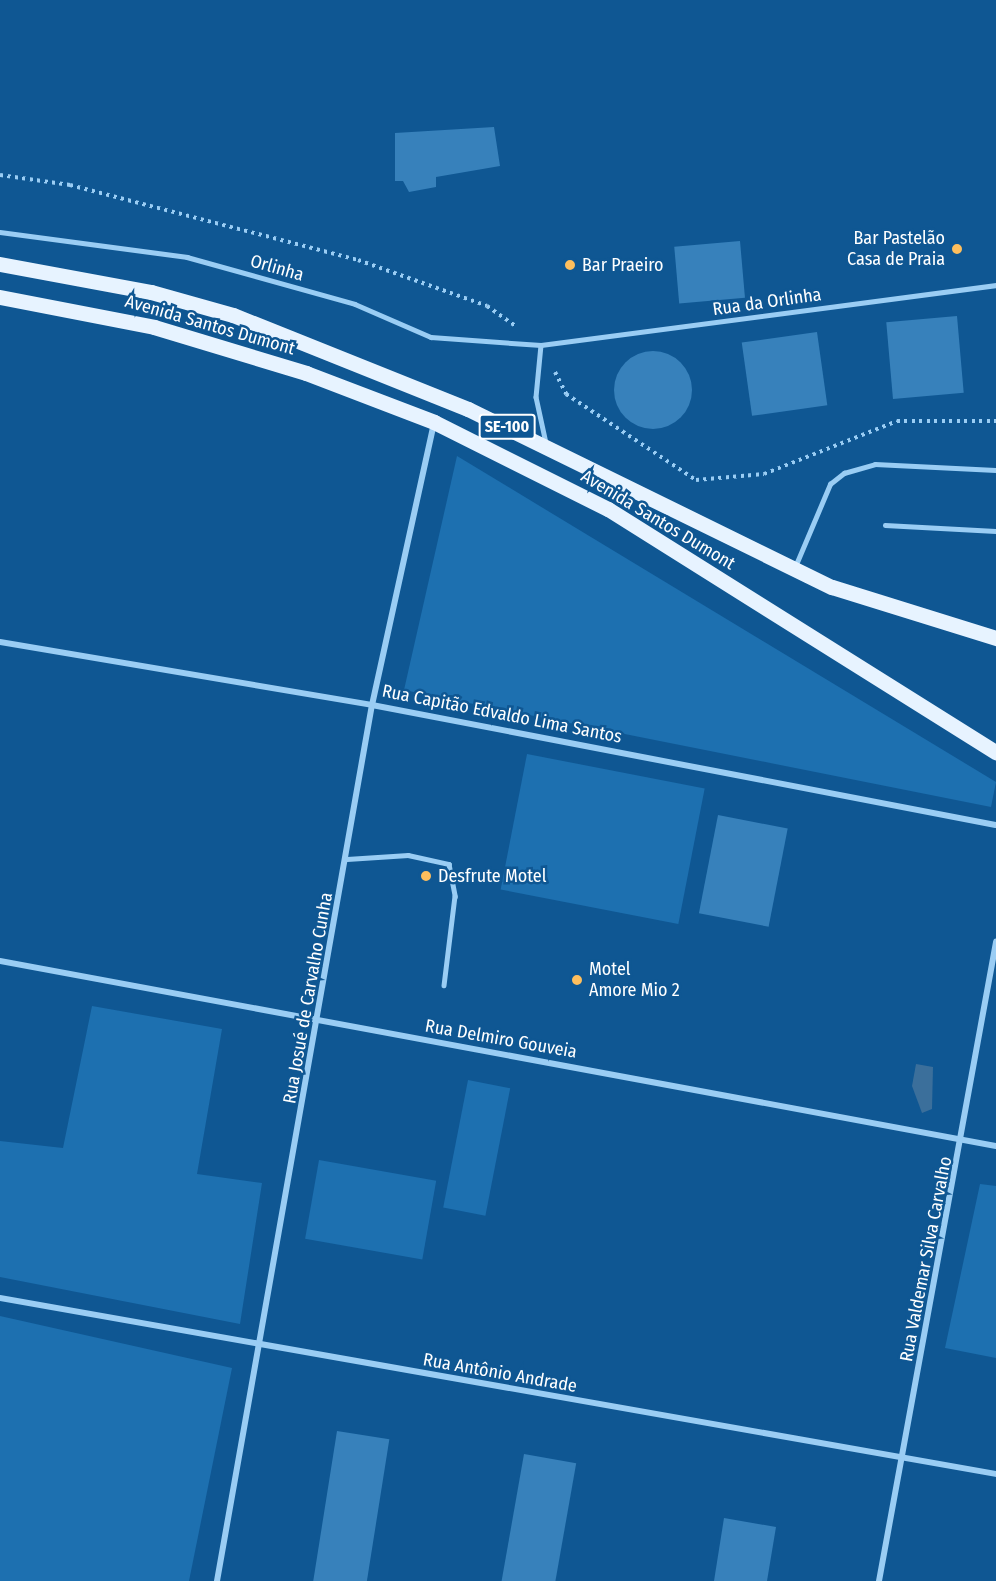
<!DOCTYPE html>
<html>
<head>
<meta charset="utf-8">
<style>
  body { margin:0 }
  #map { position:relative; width:996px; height:1581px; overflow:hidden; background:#0f5793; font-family:"Fira Sans Condensed",sans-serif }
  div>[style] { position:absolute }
  .green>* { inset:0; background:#1d70b0; transform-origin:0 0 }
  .water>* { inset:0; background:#3b6f9b }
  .building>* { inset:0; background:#3781bb; transform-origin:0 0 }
  .round { border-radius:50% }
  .path>* { height:4px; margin-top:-2px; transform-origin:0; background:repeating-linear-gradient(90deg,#9acdf4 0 3px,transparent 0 7.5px) }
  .service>* { height:4.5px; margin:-2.25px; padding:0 2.25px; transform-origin:2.25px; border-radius:2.25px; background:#9acdf4 }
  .minor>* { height:6px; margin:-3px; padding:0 3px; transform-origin:3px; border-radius:3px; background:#9acdf4 }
  .primary>* { height:15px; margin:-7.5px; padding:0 7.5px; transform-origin:7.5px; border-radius:7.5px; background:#e7f3ff }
  .dots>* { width:16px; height:16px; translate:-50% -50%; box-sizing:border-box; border:3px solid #0f5793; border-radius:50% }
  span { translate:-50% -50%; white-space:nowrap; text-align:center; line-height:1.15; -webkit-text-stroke:5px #0f5793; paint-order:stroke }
  .shield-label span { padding:2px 4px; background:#0f5793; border:2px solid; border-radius:4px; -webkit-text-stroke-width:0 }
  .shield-label { font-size:16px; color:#fff; font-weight:700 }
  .poi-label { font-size:18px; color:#fff }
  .right { translate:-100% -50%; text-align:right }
  .left { translate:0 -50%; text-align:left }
  .street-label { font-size:18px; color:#fff }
</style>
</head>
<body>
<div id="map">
  <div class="green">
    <div style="clip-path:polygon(457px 456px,996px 782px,991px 807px,404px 690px)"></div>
    <div style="left:527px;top:754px;width:181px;height:138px;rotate:11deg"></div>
    <div style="clip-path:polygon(92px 1006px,222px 1029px,197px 1174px,262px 1183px,240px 1324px,0 1277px,0 1141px,63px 1148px)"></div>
    <div style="left:468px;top:1080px;width:43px;height:130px;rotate:11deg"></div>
    <div style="left:319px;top:1160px;width:119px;height:80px;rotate:10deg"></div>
    <div style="clip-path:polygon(980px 1184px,996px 1186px,996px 1358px,945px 1348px)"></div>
    <div style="clip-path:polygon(0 1316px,232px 1368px,189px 1581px,0 1581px)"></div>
  </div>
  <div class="water">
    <div style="clip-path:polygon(916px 1064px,933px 1067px,932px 1109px,922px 1113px,912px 1086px)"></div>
  </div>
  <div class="building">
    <div style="clip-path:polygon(494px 127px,500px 166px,436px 177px,436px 187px,409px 192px,403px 181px,395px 181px,395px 133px)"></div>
    <div style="left:740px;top:241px;width:57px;height:66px;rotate:85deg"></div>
    <div style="left:957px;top:316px;width:77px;height:71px;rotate:85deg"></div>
    <div style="left:817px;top:332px;width:74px;height:76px;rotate:82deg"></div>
    <div class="round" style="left:614px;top:351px;width:78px;height:78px"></div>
    <div style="left:718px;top:815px;width:71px;height:100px;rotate:11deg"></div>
    <div style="left:337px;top:1431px;width:53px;height:152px;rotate:9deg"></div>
    <div style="left:524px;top:1454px;width:53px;height:129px;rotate:10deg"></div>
    <div style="clip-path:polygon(724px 1518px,776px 1527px,767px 1581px,714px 1581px)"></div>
  </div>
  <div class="path">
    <div style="left:0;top:175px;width:71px;rotate:8.1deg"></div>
    <div style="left:70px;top:185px;width:298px;rotate:14.6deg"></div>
    <div style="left:358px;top:260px;width:137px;rotate:19.6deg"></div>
    <div style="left:487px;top:306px;width:35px;rotate:35deg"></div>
    <div style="left:555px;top:372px;width:25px;rotate:63deg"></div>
    <div style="left:566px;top:394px;width:156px;rotate:33.5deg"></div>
    <div style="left:696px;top:480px;width:68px;rotate:-5deg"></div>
    <div style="left:764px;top:474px;width:143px;rotate:-21.7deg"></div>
    <div style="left:897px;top:421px;width:99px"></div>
  </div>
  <div class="service">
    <div style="left:0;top:232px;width:189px;rotate:7.6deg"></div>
    <div style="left:187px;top:257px;width:174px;rotate:15.6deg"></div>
    <div style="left:355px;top:304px;width:83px;rotate:23.5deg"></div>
    <div style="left:431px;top:337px;width:110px;rotate:4.2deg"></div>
    <div style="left:541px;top:345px;width:459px;rotate:-7.5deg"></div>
    <div style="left:541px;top:345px;width:52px;rotate:95.5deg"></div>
    <div style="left:536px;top:397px;width:47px;rotate:77.7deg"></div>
    <div style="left:885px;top:525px;width:111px;rotate:3.1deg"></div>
    <div style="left:795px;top:567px;width:90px;rotate:-67.1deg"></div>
    <div style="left:830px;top:484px;width:18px;rotate:-38deg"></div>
    <div style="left:844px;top:473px;width:32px;rotate:-16deg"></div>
    <div style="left:875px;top:464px;width:121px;rotate:2.8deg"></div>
    <div style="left:347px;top:859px;width:61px;rotate:-3.8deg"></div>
    <div style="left:408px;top:855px;width:42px;rotate:12.4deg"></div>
    <div style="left:449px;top:864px;width:33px;rotate:79deg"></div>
    <div style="left:455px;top:896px;width:90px;rotate:97deg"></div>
  </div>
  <div class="minor">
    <div style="left:0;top:642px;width:377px;rotate:9.6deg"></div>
    <div style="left:372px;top:705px;width:635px;rotate:10.89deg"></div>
    <div style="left:0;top:961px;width:1013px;rotate:10.52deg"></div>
    <div style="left:0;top:1298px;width:1011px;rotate:10.02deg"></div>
    <div style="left:217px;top:1581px;width:890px;rotate:-79.97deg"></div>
    <div style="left:372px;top:705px;width:290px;rotate:-77.6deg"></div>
    <div style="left:879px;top:1581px;width:650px;rotate:-79.62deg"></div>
  </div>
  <div class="primary">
    <div style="left:0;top:264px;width:154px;rotate:10.5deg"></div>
    <div style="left:151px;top:292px;width:85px;rotate:15.7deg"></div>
    <div style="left:233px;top:315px;width:253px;rotate:21.8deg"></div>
    <div style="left:468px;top:409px;width:405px;rotate:26.1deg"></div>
    <div style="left:832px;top:587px;width:172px;rotate:17.3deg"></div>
    <div style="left:0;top:297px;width:157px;rotate:11deg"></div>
    <div style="left:154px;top:327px;width:159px;rotate:16.8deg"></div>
    <div style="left:306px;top:373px;width:137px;rotate:20.9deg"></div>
    <div style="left:434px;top:422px;width:195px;rotate:26.6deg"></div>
    <div style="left:608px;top:509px;width:458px;rotate:32.1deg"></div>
  </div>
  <div class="dots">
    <div style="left:957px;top:249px;background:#ffbf5d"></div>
    <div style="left:570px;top:265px;background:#ffbf5d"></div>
    <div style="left:426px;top:876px;background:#ffbf5d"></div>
    <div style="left:577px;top:980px;background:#ffbf5d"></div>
  </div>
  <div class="shield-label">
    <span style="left:507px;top:427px">SE-100</span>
  </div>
  <div class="poi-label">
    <span class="right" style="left:945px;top:249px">Bar Pastelão<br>Casa de Praia</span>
    <span class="left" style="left:582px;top:265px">Bar Praeiro</span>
    <span class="left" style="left:438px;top:876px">Desfrute Motel</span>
    <span class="left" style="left:589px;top:980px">Motel<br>Amore Mio 2</span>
  </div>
  <div class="street-label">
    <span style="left:277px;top:268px;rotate:16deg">Orlinha</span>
    <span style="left:767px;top:302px;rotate:-8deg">Rua da Orlinha</span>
    <span style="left:210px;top:325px;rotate:16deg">Avenida Santos Dumont</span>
    <span style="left:658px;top:520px;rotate:31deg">Avenida Santos Dumont</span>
    <span style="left:502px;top:714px;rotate:11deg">Rua Capitão Edvaldo Lima Santos</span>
    <span style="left:308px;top:998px;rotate:-80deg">Rua Josué de Carvalho Cunha</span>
    <span style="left:501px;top:1039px;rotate:10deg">Rua Delmiro Gouveia</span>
    <span style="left:926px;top:1259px;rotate:-79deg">Rua Valdemar Silva Carvalho</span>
    <span style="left:500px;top:1373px;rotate:10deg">Rua Antônio Andrade</span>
  </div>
</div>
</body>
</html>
